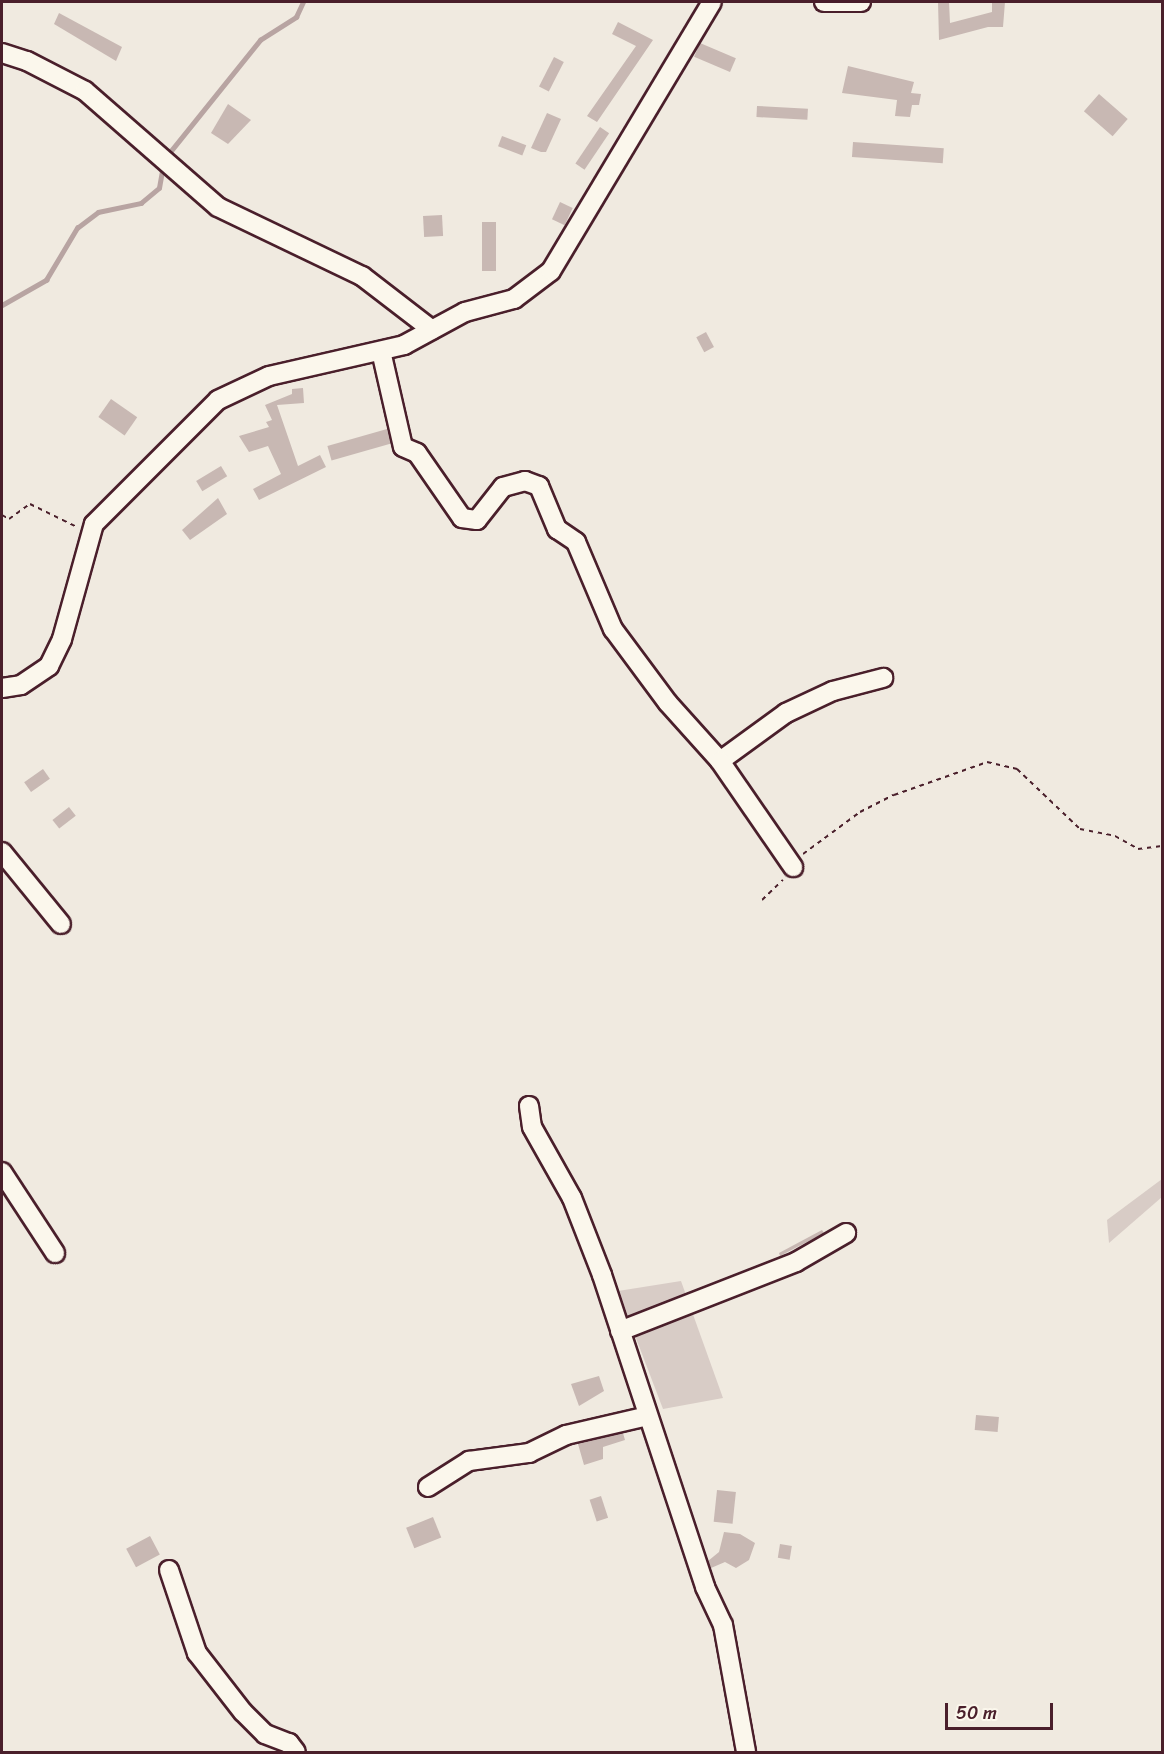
<!DOCTYPE html>
<html>
<head>
<meta charset="utf-8">
<style>
  body { margin:0 }
  #map { position:relative; width:1164px; height:1754px; overflow:hidden; background:#f0eae0; font-family:Sriracha,sans-serif }
  div>[style] { position:absolute }
  .green>* { inset:0; background:#d8ccc6 }
  .stream>* { height:4.5px; margin:-2.25px; padding:0 2.25px; transform-origin:2.25px; border-radius:2.25px; background:#b8a4a2 }
  .building>* { inset:0; background:#c8b8b3; transform-origin:0 0 }
  .path>* { height:2px; margin-top:-1px; transform-origin:0; background:repeating-linear-gradient(90deg,#4a1f2b 0 4.5px,transparent 0 9px) }
  .roads { filter:drop-shadow(2px 0 #4a1f2b) drop-shadow(-2px 0 #4a1f2b) drop-shadow(0 2px #4a1f2b) drop-shadow(0 -2px #4a1f2b) }
  .minor>* { height:18px; margin:-9px; padding:0 9px; transform-origin:9px; border-radius:9px; background:#fbf7ec }
  span { translate:-50% -50%; white-space:nowrap; text-align:center; line-height:1.15; -webkit-text-stroke:5px #fbf7ec; paint-order:stroke }
  .frame { position:absolute; inset:0; border:3px solid #4a1f2b; pointer-events:none }
  .scale { position:absolute; left:945px; top:1703px; width:108px; height:27px; box-sizing:border-box; border:3px solid #4a1f2b; border-top:0; padding-left:8px; font-size:18px; line-height:21px; white-space:nowrap; color:#4a1f2b; -webkit-text-stroke:4px #fbf7ec; paint-order:stroke }
</style>
</head>
<body>
<div id="map">
  <div class="green">
    <div style="clip-path:polygon(1162px 1179px,1162px 1197px,1109px 1243px,1107px 1220px)"></div>
    <div style="clip-path:polygon(681px 1281px,723px 1398px,663px 1409px,618px 1291px)"></div>
  </div>
  <div class="stream">
    <div style="left:166px;top:157px;width:150px;rotate:-51.2deg"></div>
    <div style="left:260px;top:40px;width:43px;rotate:-32.6deg"></div>
    <div style="left:296px;top:17px;width:17px;rotate:-65deg"></div>
    <div style="left:2px;top:305px;width:51px;rotate:-29.6deg"></div>
    <div style="left:46px;top:280px;width:61px;rotate:-59.2deg"></div>
    <div style="left:77px;top:228px;width:26px;rotate:-37deg"></div>
    <div style="left:98px;top:212px;width:44px;rotate:-11.8deg"></div>
    <div style="left:141px;top:203px;width:23px;rotate:-40deg"></div>
    <div style="left:159px;top:188px;width:23px;rotate:-80deg"></div>
  </div>
  <div class="building">
    <div style="clip-path:polygon(938px 2px,949px 2px,950px 23px,992px 12px,992px 2px,1005px 2px,1003px 27px,988px 27px,939px 40px)"></div>
    <div style="clip-path:polygon(59px 13px,122px 47px,116px 61px,54px 24px)"></div>
    <div style="clip-path:polygon(618px 22px,653px 40px,597px 122px,587px 116px,636px 46px,612px 34px)"></div>
    <div style="left:700px;top:43px;width:39px;height:15px;rotate:23deg"></div>
    <div style="left:554px;top:57px;width:11px;height:33px;rotate:27deg"></div>
    <div style="clip-path:polygon(848px 66px,914px 82px,911px 93px,921px 94px,919px 105px,912px 105px,910px 117px,895px 116px,897px 100px,842px 93px)"></div>
    <div style="left:1099px;top:94px;width:38px;height:23px;rotate:41deg"></div>
    <div style="clip-path:polygon(228px 104px,251px 120px,228px 144px,211px 133px)"></div>
    <div style="left:757px;top:106px;width:51px;height:11px;rotate:3deg"></div>
    <div style="clip-path:polygon(547px 113px,561px 119px,546px 152px,541px 152px,531px 148px)"></div>
    <div style="left:600px;top:127px;width:11px;height:44px;rotate:34deg"></div>
    <div style="left:502px;top:136px;width:26px;height:11px;rotate:21deg"></div>
    <div style="left:853px;top:142px;width:91px;height:15px;rotate:4deg"></div>
    <div style="left:560px;top:202px;width:14px;height:19px;rotate:25deg"></div>
    <div style="left:442px;top:215px;width:21px;height:19px;rotate:87deg"></div>
    <div style="left:482px;top:222px;width:14px;height:49px"></div>
    <div style="left:706px;top:332px;width:17px;height:11px;rotate:62deg"></div>
    <div style="clip-path:polygon(303px 388px,304px 403px,277px 405px,298px 466px,320px 455px,326px 467px,259px 500px,253px 489px,281px 474px,268px 446px,249px 452px,239px 436px,269px 427px,266px 422px,272px 420px,265px 405px,292px 394px,292px 389px)"></div>
    <div style="left:111px;top:399px;width:32px;height:22px;rotate:35deg"></div>
    <div style="left:387px;top:429px;width:15px;height:62px;rotate:74deg"></div>
    <div style="left:221px;top:466px;width:12px;height:29px;rotate:59deg"></div>
    <div style="clip-path:polygon(218px 498px,227px 514px,190px 540px,182px 530px)"></div>
    <div style="left:43px;top:769px;width:12px;height:23px;rotate:55deg"></div>
    <div style="left:69px;top:807px;width:11px;height:21px;rotate:52deg"></div>
    <div style="clip-path:polygon(822px 1230px,824px 1233px,780px 1256px,779px 1253px)"></div>
    <div style="clip-path:polygon(599px 1376px,604px 1391px,579px 1406px,571px 1384px)"></div>
    <div style="left:976px;top:1415px;width:23px;height:15px;rotate:5deg"></div>
    <div style="clip-path:polygon(623px 1433px,625px 1440px,603px 1447px,603px 1459px,584px 1465px,578px 1444px)"></div>
    <div style="left:717px;top:1490px;width:19px;height:32px;rotate:6deg"></div>
    <div style="left:601px;top:1496px;width:23px;height:12px;rotate:72deg"></div>
    <div style="left:433px;top:1517px;width:22px;height:29px;rotate:68deg"></div>
    <div style="clip-path:polygon(724px 1532px,740px 1534px,755px 1543px,749px 1560px,736px 1568px,725px 1562px,711px 1568px,708px 1561px,719px 1552px)"></div>
    <div style="left:150px;top:1536px;width:21px;height:27px;rotate:62deg"></div>
    <div style="left:780px;top:1544px;width:12px;height:14px;rotate:9deg"></div>
  </div>
  <div class="path">
    <div style="left:2px;top:515px;width:8px;rotate:30deg"></div>
    <div style="left:9px;top:519px;width:26px;rotate:-36deg"></div>
    <div style="left:30px;top:504px;width:52px;rotate:26.1deg"></div>
    <div style="left:803px;top:854px;width:71px;rotate:-36.4deg"></div>
    <div style="left:860px;top:812px;width:38px;rotate:-27deg"></div>
    <div style="left:894px;top:795px;width:99px;rotate:-19.5deg"></div>
    <div style="left:987px;top:762px;width:31px;rotate:13deg"></div>
    <div style="left:1017px;top:769px;width:87px;rotate:43.6deg"></div>
    <div style="left:1080px;top:829px;width:36px;rotate:11deg"></div>
    <div style="left:1115px;top:836px;width:26px;rotate:29deg"></div>
    <div style="left:1138px;top:849px;width:24px;rotate:-7deg"></div>
    <div style="left:762px;top:900px;width:29px;rotate:-44deg"></div>
  </div>
  <div class="roads">
    <div class="minor">
      <div style="left:824px;top:2px;width:37px"></div>
      <div style="left:2px;top:53px;width:26px;rotate:18deg"></div>
      <div style="left:27px;top:61px;width:65px;rotate:27.3deg"></div>
      <div style="left:85px;top:91px;width:176px;rotate:41.1deg"></div>
      <div style="left:218px;top:207px;width:160px;rotate:25.6deg"></div>
      <div style="left:362px;top:276px;width:88px;rotate:37.6deg"></div>
      <div style="left:381px;top:351px;width:98px;rotate:77.1deg"></div>
      <div style="left:403px;top:447px;width:15px;rotate:23deg"></div>
      <div style="left:417px;top:453px;width:79px;rotate:55.3deg"></div>
      <div style="left:462px;top:518px;width:15px;rotate:8deg"></div>
      <div style="left:477px;top:520px;width:42px;rotate:-51.8deg"></div>
      <div style="left:503px;top:487px;width:23px;rotate:-15deg"></div>
      <div style="left:525px;top:481px;width:15px;rotate:20deg"></div>
      <div style="left:539px;top:486px;width:47px;rotate:67.3deg"></div>
      <div style="left:557px;top:529px;width:23px;rotate:34deg"></div>
      <div style="left:576px;top:542px;width:95px;rotate:67deg"></div>
      <div style="left:613px;top:629px;width:92px;rotate:53.4deg"></div>
      <div style="left:668px;top:703px;width:78px;rotate:48.1deg"></div>
      <div style="left:720px;top:761px;width:82px;rotate:-36deg"></div>
      <div style="left:786px;top:713px;width:52px;rotate:-25.1deg"></div>
      <div style="left:833px;top:691px;width:52px;rotate:-14.6deg"></div>
      <div style="left:2px;top:688px;width:19px;rotate:-9deg"></div>
      <div style="left:21px;top:685px;width:34px;rotate:-34deg"></div>
      <div style="left:49px;top:666px;width:30px;rotate:-64deg"></div>
      <div style="left:62px;top:639px;width:119px;rotate:-74.5deg"></div>
      <div style="left:94px;top:524px;width:175px;rotate:-45deg"></div>
      <div style="left:218px;top:400px;width:56px;rotate:-25.2deg"></div>
      <div style="left:269px;top:376px;width:139px;rotate:-12.9deg"></div>
      <div style="left:404px;top:345px;width:69px;rotate:-28.4deg"></div>
      <div style="left:465px;top:312px;width:51px;rotate:-14.9deg"></div>
      <div style="left:514px;top:299px;width:46px;rotate:-37.1deg"></div>
      <div style="left:551px;top:271px;width:313px;rotate:-59.1deg"></div>
      <div style="left:720px;top:761px;width:129px;rotate:55.4deg"></div>
      <div style="left:2px;top:852px;width:93px;rotate:50.7deg"></div>
      <div style="left:529px;top:1106px;width:21px;rotate:82deg"></div>
      <div style="left:532px;top:1127px;width:81px;rotate:60.6deg"></div>
      <div style="left:572px;top:1198px;width:83px;rotate:68.7deg"></div>
      <div style="left:602px;top:1275px;width:329px;rotate:71.7deg"></div>
      <div style="left:705px;top:1587px;width:42px;rotate:64.7deg"></div>
      <div style="left:723px;top:1625px;width:129px;rotate:79.7deg"></div>
      <div style="left:2px;top:1172px;width:97px;rotate:56.8deg"></div>
      <div style="left:620px;top:1331px;width:189px;rotate:-21.4deg"></div>
      <div style="left:796px;top:1262px;width:58px;rotate:-30.1deg"></div>
      <div style="left:428px;top:1487px;width:49px;rotate:-32.4deg"></div>
      <div style="left:469px;top:1461px;width:61px;rotate:-7.6deg"></div>
      <div style="left:529px;top:1453px;width:41px;rotate:-25.9deg"></div>
      <div style="left:566px;top:1435px;width:84px;rotate:-13deg"></div>
      <div style="left:169px;top:1570px;width:88px;rotate:71.4deg"></div>
      <div style="left:197px;top:1653px;width:75px;rotate:52.1deg"></div>
      <div style="left:243px;top:1712px;width:31px;rotate:45deg"></div>
      <div style="left:265px;top:1734px;width:26px;rotate:21deg"></div>
      <div style="left:289px;top:1743px;width:11px;rotate:52deg"></div>
    </div>
  </div>
  <div class="frame"></div>
  <div class="scale">50 m</div>
</div>
</body>
</html>
